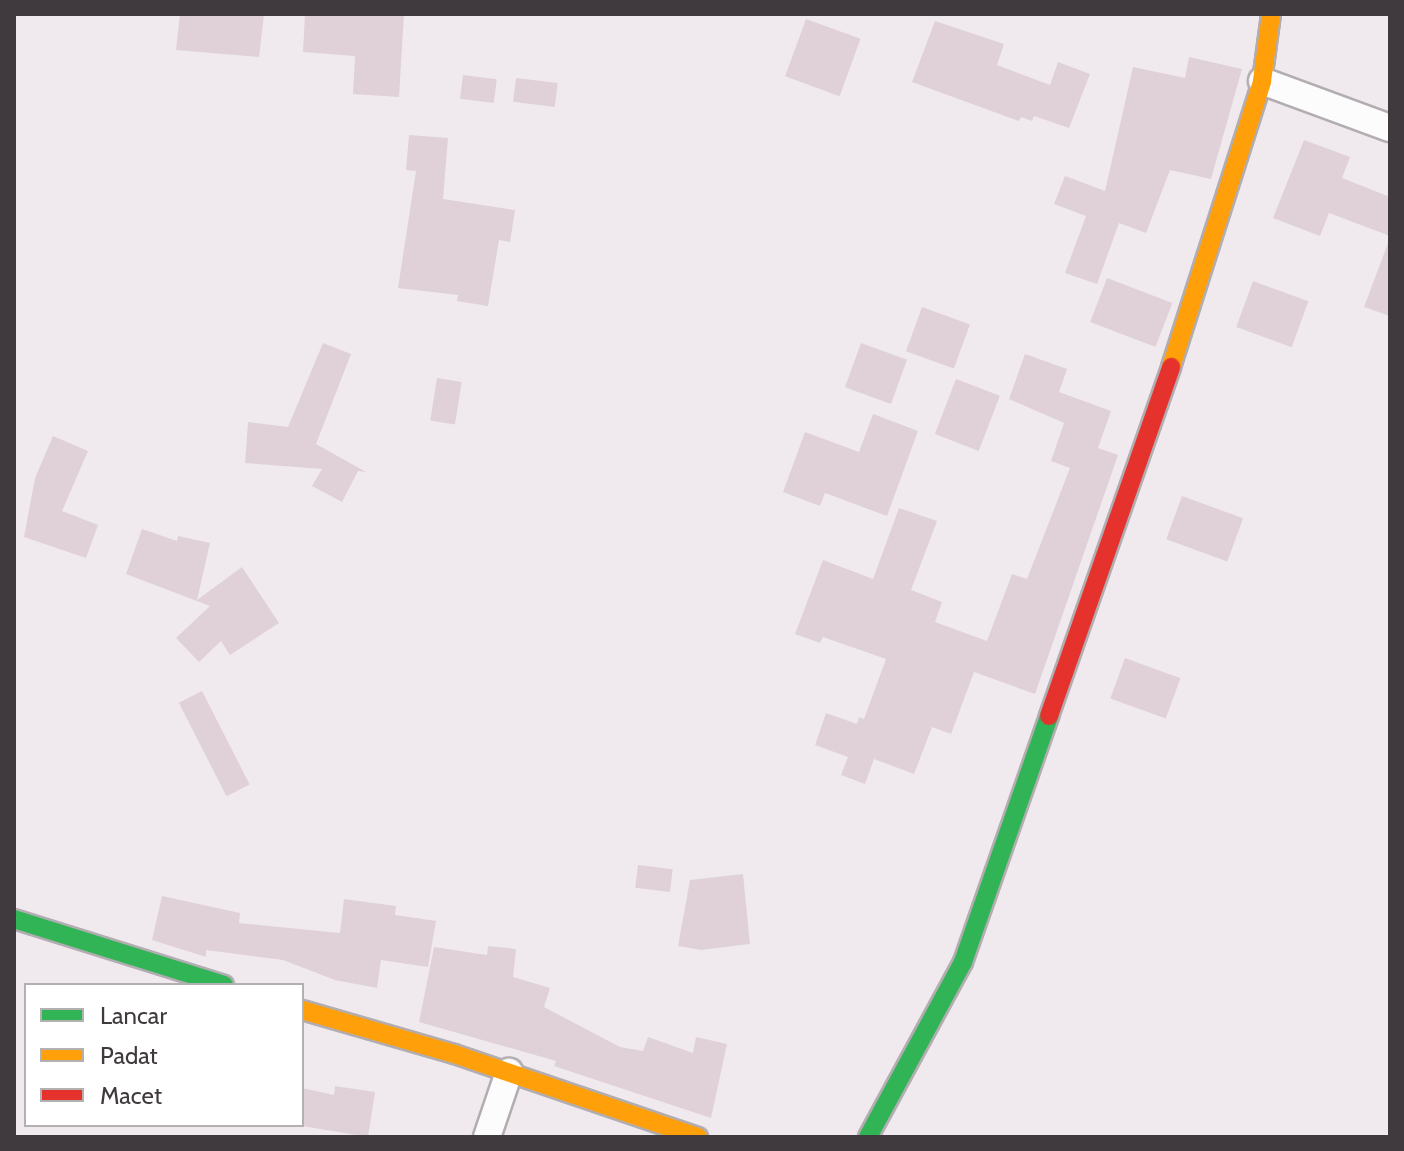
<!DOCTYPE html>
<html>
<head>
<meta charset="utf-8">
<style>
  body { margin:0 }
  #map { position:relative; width:1404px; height:1151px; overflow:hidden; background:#f0eaef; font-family:Cabin,sans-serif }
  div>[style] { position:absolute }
  .building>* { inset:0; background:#dfd1d7; transform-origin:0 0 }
  .roads { filter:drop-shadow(2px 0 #b2adb1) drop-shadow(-2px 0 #b2adb1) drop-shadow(0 2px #b2adb1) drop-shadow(0 -2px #b2adb1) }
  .street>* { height:26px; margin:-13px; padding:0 13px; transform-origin:13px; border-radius:13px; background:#fdfcfd }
  .fast>* { height:18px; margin:-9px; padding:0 9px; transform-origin:9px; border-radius:9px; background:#30b455 }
  .slow>* { height:18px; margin:-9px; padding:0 9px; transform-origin:9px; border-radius:9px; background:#ff9f0a }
  .jam>* { height:18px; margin:-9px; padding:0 9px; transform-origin:9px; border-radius:9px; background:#e5322d }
  span { translate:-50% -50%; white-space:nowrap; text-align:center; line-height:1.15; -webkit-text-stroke:7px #fff; paint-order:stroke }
  .frame { position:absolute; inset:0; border:16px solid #403a3e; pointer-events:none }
  .legend { position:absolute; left:24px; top:983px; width:280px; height:144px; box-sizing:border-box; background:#fff; border:2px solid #b3b0b2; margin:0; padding:10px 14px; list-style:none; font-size:24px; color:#403a3e }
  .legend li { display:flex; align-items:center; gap:16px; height:40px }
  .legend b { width:40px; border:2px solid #b3b0b2 }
</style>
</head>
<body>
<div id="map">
  <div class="building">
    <div style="clip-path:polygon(180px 14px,264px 14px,259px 57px,176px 50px)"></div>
    <div style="clip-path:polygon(305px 14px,404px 14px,399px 97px,353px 94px,355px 56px,303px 52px)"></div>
    <div style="left:806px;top:19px;width:58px;height:61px;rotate:20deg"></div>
    <div style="clip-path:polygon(935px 21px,1004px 44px,997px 65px,1050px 85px,1058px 62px,1090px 74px,1069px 128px,1034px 116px,1032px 121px,1021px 117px,1019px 121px,912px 82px)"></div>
    <div style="clip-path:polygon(1189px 57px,1242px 69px,1211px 179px,1170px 170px,1146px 233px,1119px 223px,1097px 284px,1065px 273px,1086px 216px,1054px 204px,1065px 176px,1105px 191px,1133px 67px,1185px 78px)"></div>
    <div style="left:463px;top:75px;width:34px;height:24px;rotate:7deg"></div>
    <div style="left:516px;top:78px;width:42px;height:24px;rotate:7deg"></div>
    <div style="clip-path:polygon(409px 135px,448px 138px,443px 199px,515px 210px,510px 242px,499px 240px,488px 306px,457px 301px,458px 295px,398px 288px,416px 171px,406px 170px)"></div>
    <div style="clip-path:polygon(1304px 140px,1350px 157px,1342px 178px,1390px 197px,1390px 236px,1329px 213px,1320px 236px,1273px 218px)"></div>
    <div style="clip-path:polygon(1388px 243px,1390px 244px,1390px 316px,1364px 307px)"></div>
    <div style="left:1107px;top:278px;width:70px;height:47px;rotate:21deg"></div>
    <div style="left:1253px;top:281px;width:59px;height:49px;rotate:20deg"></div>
    <div style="left:922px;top:307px;width:51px;height:47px;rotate:20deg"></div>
    <div style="clip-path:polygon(323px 343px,351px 354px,316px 444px,366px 472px,358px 471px,342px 502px,312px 486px,322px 469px,245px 463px,248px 422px,288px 427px)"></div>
    <div style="left:861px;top:343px;width:49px;height:47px;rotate:20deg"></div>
    <div style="clip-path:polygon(1025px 354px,1067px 369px,1059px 392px,1111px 411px,1098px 448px,1118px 455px,1035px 694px,974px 672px,951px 734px,932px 727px,914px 774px,874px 759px,865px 784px,841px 775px,848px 757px,815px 745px,826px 713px,857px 724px,859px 717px,864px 719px,886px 659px,823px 637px,820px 643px,795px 634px,823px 560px,873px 579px,899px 508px,937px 521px,911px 590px,942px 602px,935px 622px,987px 641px,1012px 574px,1027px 579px,1070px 468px,1051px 461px,1064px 423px,1009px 399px)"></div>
    <div style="left:437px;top:378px;width:25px;height:43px;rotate:9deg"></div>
    <div style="left:956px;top:379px;width:47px;height:59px;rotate:21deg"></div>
    <div style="clip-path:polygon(873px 414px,918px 431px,887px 516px,825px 493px,820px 506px,783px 492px,805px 432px,859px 452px)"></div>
    <div style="clip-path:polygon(53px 436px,88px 451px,62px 511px,98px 525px,86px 558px,24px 537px,35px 478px)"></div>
    <div style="left:1182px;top:496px;width:65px;height:46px;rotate:20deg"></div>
    <div style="clip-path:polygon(142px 529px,177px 541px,178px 536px,210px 543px,197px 600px,242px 567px,279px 623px,230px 655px,221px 641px,199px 662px,176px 638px,210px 606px,126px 574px)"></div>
    <div style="left:1125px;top:658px;width:59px;height:43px;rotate:20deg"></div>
    <div style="left:202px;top:691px;width:105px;height:26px;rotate:63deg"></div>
    <div style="left:638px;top:865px;width:35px;height:23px;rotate:7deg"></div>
    <div style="clip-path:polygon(743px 874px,750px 944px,701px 950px,678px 946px,690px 880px)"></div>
    <div style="clip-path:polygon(162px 896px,240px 913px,239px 923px,340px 933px,344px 899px,396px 906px,395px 915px,436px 921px,428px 967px,381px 960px,377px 988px,335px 980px,283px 960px,206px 950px,206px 957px,152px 940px)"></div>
    <div style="clip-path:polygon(488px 946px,516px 949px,513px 977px,550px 988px,544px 1007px,620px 1047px,643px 1051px,648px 1037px,693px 1053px,696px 1037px,727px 1044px,711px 1118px,554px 1066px,556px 1061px,419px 1022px,434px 947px,487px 955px)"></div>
    <div style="clip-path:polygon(335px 1086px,375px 1092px,368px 1137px,302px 1126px,302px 1088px,334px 1095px)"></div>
  </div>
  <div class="roads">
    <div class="street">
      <div style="left:1262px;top:81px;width:136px;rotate:20.2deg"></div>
      <div style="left:487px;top:1137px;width:69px;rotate:-71.3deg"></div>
    </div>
    <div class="fast">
      <div style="left:14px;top:919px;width:220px;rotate:17.4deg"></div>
      <div style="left:868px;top:1137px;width:199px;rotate:-61.5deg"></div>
      <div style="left:963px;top:962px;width:261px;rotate:-70.7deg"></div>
    </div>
    <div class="slow">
      <div style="left:1171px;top:367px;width:300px;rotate:-72.3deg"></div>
      <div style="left:1262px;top:81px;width:68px;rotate:-82.3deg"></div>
      <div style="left:302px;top:1010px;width:158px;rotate:16.1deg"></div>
      <div style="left:454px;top:1054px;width:258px;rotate:18.8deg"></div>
    </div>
    <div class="jam">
      <div style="left:1049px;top:716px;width:370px;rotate:-70.7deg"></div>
    </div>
  </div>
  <div class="frame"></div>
  <ul class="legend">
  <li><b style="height:10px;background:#30b455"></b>Lancar</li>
  <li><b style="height:10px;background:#ff9f0a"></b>Padat</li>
  <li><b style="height:10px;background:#e5322d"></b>Macet</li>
  </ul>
</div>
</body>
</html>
